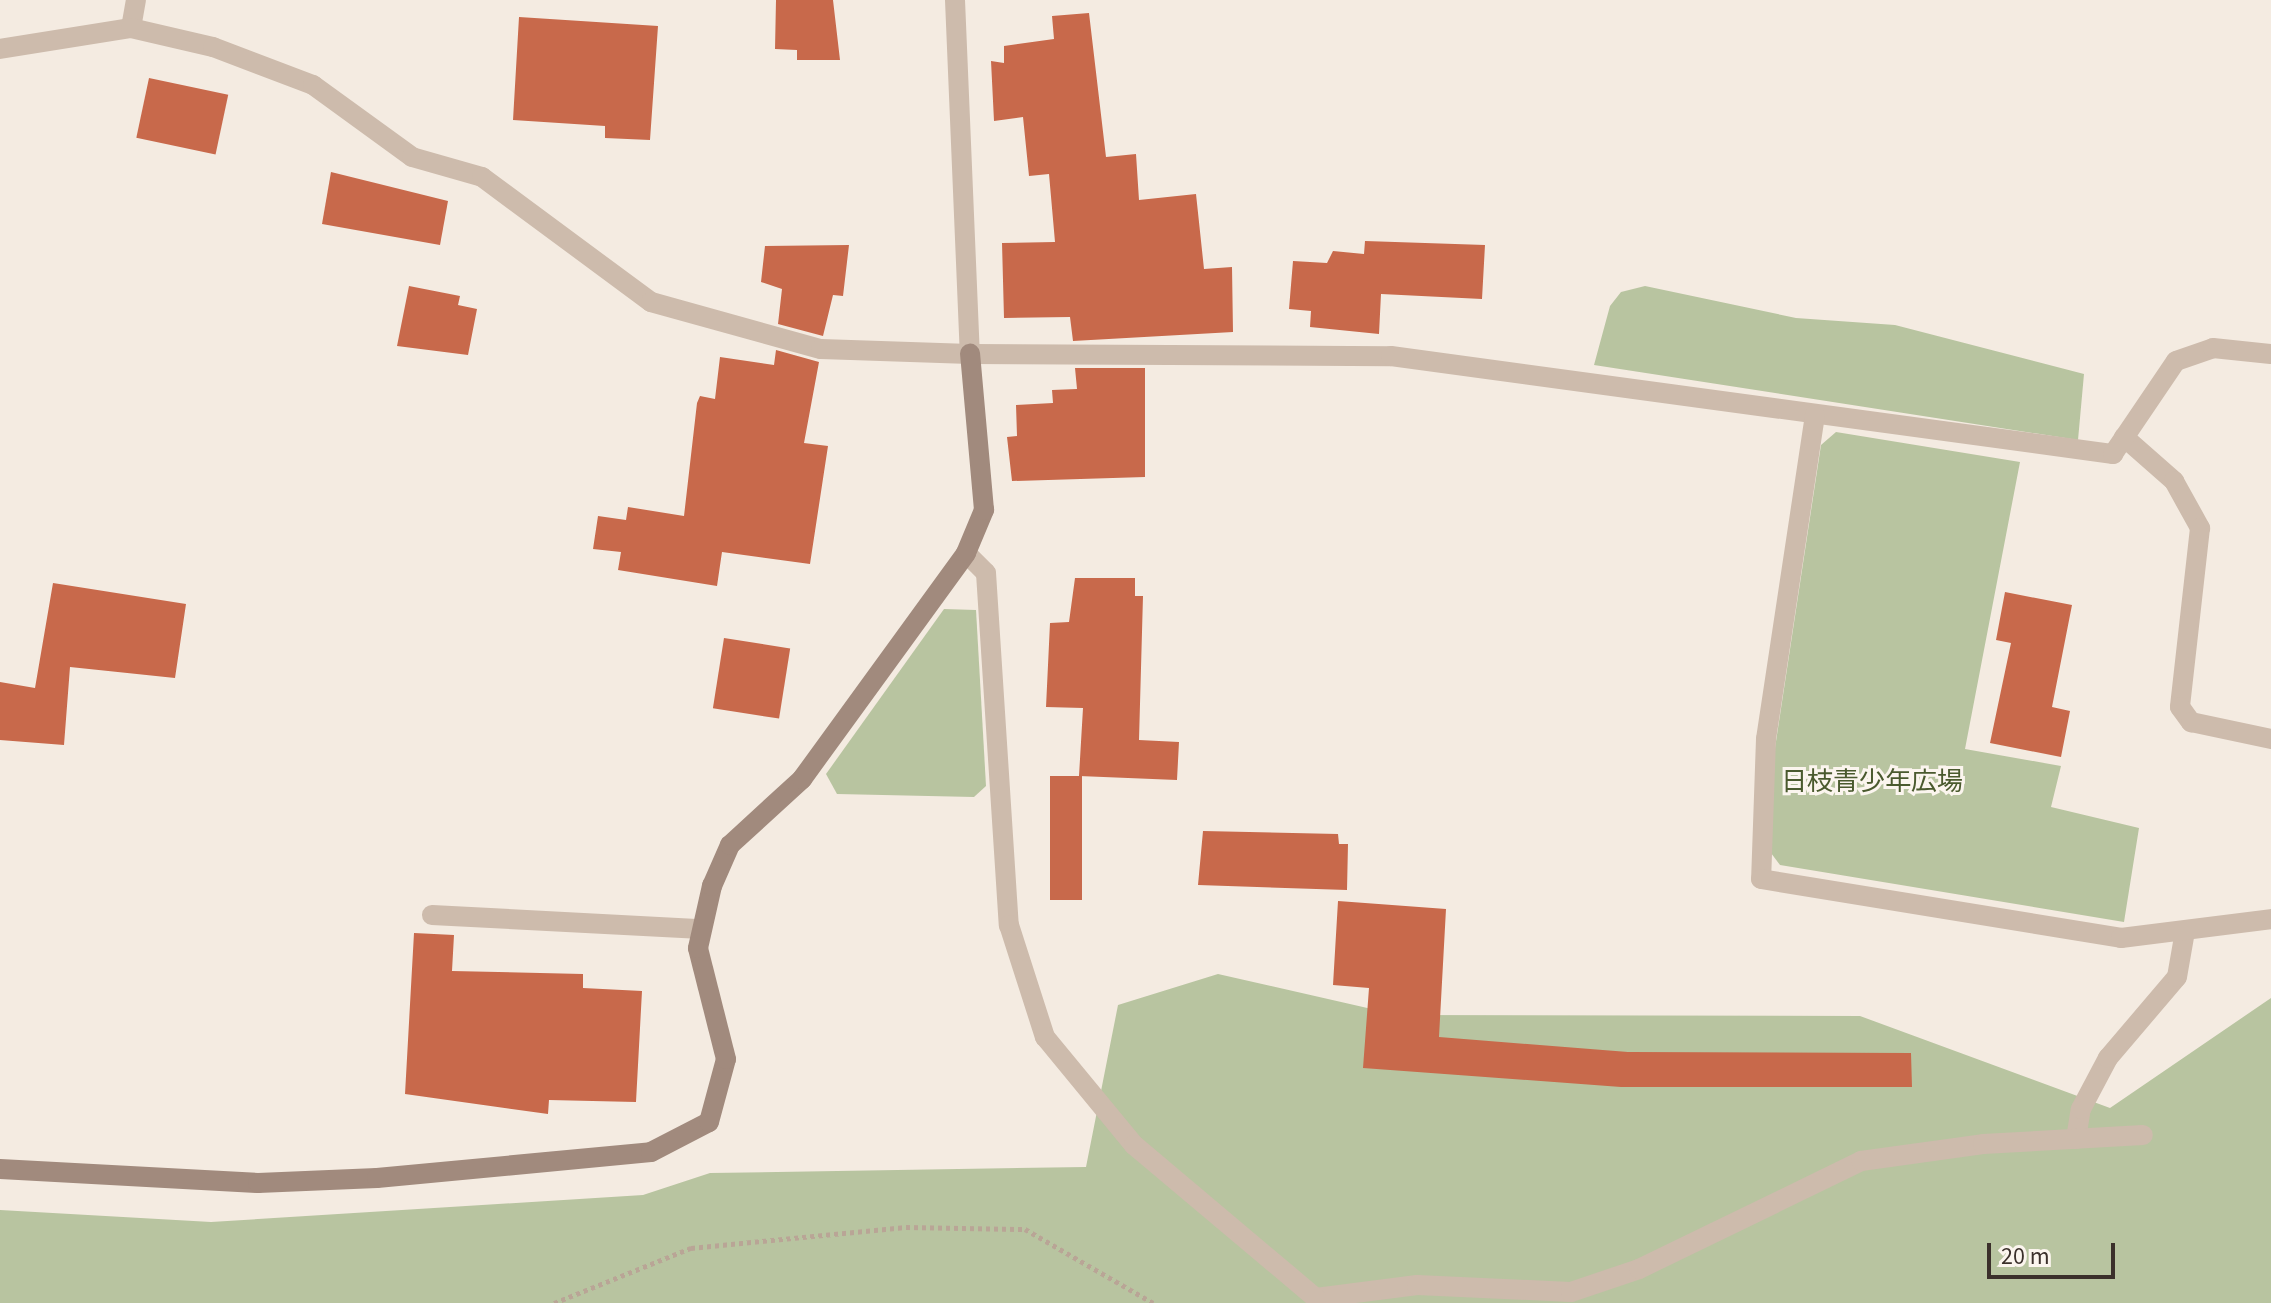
<!DOCTYPE html>
<html>
<head>
<meta charset="utf-8">
<style>
  body { margin:0 }
  #map { position:relative; width:2271px; height:1303px; overflow:hidden; background:#f4ebe1; font-family:"Source Sans 3","Noto Sans JP",sans-serif }
  div>[style] { position:absolute }
  .green>* { inset:0; background:#b8c4a0 }
  .building>* { inset:0; background:#c8694b; transform-origin:0 0 }
  .path>* { height:5px; margin-top:-2.5px; transform-origin:0; background:repeating-linear-gradient(90deg,#b9a596 0 4px,transparent 0 8px) }
  .lane>* { height:20px; margin:-10px; padding:0 10px; transform-origin:10px; border-radius:10px; background:#cdbbac }
  .street>* { height:20px; margin:-10px; padding:0 10px; transform-origin:10px; border-radius:10px; background:#cdbbac }
  .secondary>* { height:20px; margin:-10px; padding:0 10px; transform-origin:10px; border-radius:10px; background:#a18a7d }
  span { translate:-50% -50%; white-space:nowrap; text-align:center; line-height:1.15; -webkit-text-stroke:6px #fbf5ee; paint-order:stroke }
  .park-label { font-size:26px; color:#4a5a2e }
  .scale { position:absolute; left:1987px; top:1243px; width:128px; height:36px; box-sizing:border-box; border:4px solid #3b302b; border-top:0; padding-left:10px; font-size:24px; line-height:28px; white-space:nowrap; color:#3b302b; -webkit-text-stroke:6px #fbf5ee; paint-order:stroke }
</style>
</head>
<body>
<div id="map">
  <div class="green">
    <div style="clip-path:polygon(1645px 286px,1796px 318px,1895px 325px,2084px 374px,2078px 440px,1594px 365px,1610px 306px,1621px 292px)"></div>
    <div style="clip-path:polygon(1836px 432px,2020px 462px,1965px 749px,2061px 766px,2051px 807px,2139px 828px,2124px 922px,1780px 865px,1771px 853px,1775px 748px,1821px 445px)"></div>
    <div style="clip-path:polygon(944px 609px,976px 610px,986px 786px,974px 797px,837px 794px,826px 774px)"></div>
    <div style="clip-path:polygon(1218px 974px,1398px 1015px,1860px 1016px,2110px 1108px,2271px 998px,2271px 1303px,0 1303px,0 1210px,211px 1222px,643px 1195px,710px 1173px,1086px 1167px,1118px 1005px)"></div>
  </div>
  <div class="building">
    <div style="clip-path:polygon(776px 0,833px 0,840px 60px,797px 60px,797px 50px,775px 49px)"></div>
    <div style="clip-path:polygon(1089px 13px,1106px 157px,1136px 154px,1139px 200px,1196px 194px,1204px 269px,1232px 267px,1233px 332px,1073px 341px,1070px 317px,1004px 318px,1002px 243px,1055px 242px,1049px 174px,1029px 176px,1023px 117px,994px 121px,991px 61px,1004px 63px,1004px 46px,1054px 39px,1052px 16px)"></div>
    <div style="clip-path:polygon(519px 17px,658px 26px,650px 140px,605px 138px,605px 126px,513px 120px)"></div>
    <div style="left:149px;top:78px;width:81px;height:61px;rotate:12deg"></div>
    <div style="clip-path:polygon(331px 172px,448px 201px,440px 245px,322px 224px)"></div>
    <div style="clip-path:polygon(1365px 241px,1485px 245px,1482px 299px,1381px 294px,1379px 334px,1310px 327px,1311px 311px,1289px 309px,1293px 261px,1327px 263px,1333px 251px,1364px 254px)"></div>
    <div style="clip-path:polygon(849px 245px,843px 296px,833px 295px,823px 336px,778px 324px,782px 289px,761px 282px,765px 246px)"></div>
    <div style="clip-path:polygon(409px 286px,460px 296px,458px 305px,477px 309px,468px 355px,397px 346px)"></div>
    <div style="clip-path:polygon(776px 350px,819px 362px,804px 443px,828px 446px,810px 564px,722px 552px,717px 586px,618px 570px,621px 552px,593px 549px,598px 516px,626px 520px,628px 507px,684px 516px,697px 403px,700px 396px,715px 399px,720px 357px,774px 365px)"></div>
    <div style="clip-path:polygon(1075px 368px,1145px 368px,1145px 477px,1012px 481px,1007px 437px,1017px 436px,1016px 405px,1053px 403px,1052px 390px,1077px 389px)"></div>
    <div style="clip-path:polygon(1075px 578px,1135px 578px,1135px 596px,1143px 596px,1139px 740px,1179px 742px,1177px 780px,1079px 776px,1083px 708px,1046px 707px,1050px 623px,1069px 622px)"></div>
    <div style="clip-path:polygon(53px 583px,186px 604px,175px 678px,70px 667px,64px 745px,0 740px,0 682px,35px 688px)"></div>
    <div style="clip-path:polygon(2005px 592px,2072px 605px,2052px 707px,2070px 711px,2061px 757px,1990px 743px,2011px 643px,1996px 640px)"></div>
    <div style="left:724px;top:638px;width:67px;height:71px;rotate:9deg"></div>
    <div style="left:1050px;top:776px;width:32px;height:124px"></div>
    <div style="clip-path:polygon(1203px 831px,1338px 834px,1339px 844px,1348px 844px,1347px 890px,1198px 885px)"></div>
    <div style="clip-path:polygon(1338px 901px,1446px 909px,1439px 1037px,1628px 1052px,1911px 1053px,1912px 1087px,1621px 1087px,1363px 1068px,1369px 988px,1333px 985px)"></div>
    <div style="clip-path:polygon(414px 933px,454px 935px,452px 971px,583px 974px,583px 988px,642px 991px,636px 1102px,549px 1100px,548px 1114px,405px 1094px)"></div>
  </div>
  <div class="path">
    <div style="left:554px;top:1303px;width:148px;rotate:-21.9deg"></div>
    <div style="left:691px;top:1248px;width:216px;rotate:-5.6deg"></div>
    <div style="left:906px;top:1227px;width:119px;rotate:1deg"></div>
    <div style="left:1025px;top:1229px;width:148px;rotate:30deg"></div>
  </div>
  <div class="lane">
    <div style="left:2124px;top:437px;width:67px;rotate:41.3deg"></div>
    <div style="left:2174px;top:481px;width:54px;rotate:61deg"></div>
    <div style="left:2200px;top:528px;width:180px;rotate:96.4deg"></div>
    <div style="left:2180px;top:707px;width:19px;rotate:54deg"></div>
    <div style="left:2191px;top:722px;width:82px;rotate:12deg"></div>
    <div style="left:432px;top:915px;width:265px;rotate:3deg"></div>
    <div style="left:2076px;top:1139px;width:30px;rotate:-81deg"></div>
    <div style="left:2081px;top:1109px;width:58px;rotate:-62.1deg"></div>
    <div style="left:2108px;top:1058px;width:106px;rotate:-49.6deg"></div>
    <div style="left:2177px;top:977px;width:47px;rotate:-80.1deg"></div>
    <div style="left:1316px;top:1298px;width:102px;rotate:-7.3deg"></div>
    <div style="left:1417px;top:1285px;width:154px;rotate:2.6deg"></div>
    <div style="left:1571px;top:1292px;width:72px;rotate:-18.7deg"></div>
    <div style="left:1639px;top:1269px;width:247px;rotate:-25.9deg"></div>
    <div style="left:1861px;top:1161px;width:123px;rotate:-7.9deg"></div>
    <div style="left:1983px;top:1144px;width:160px;rotate:-3.2deg"></div>
  </div>
  <div class="street">
    <div style="left:955px;top:0;width:354px;rotate:87.6deg"></div>
    <div style="left:970px;top:354px;width:421px;rotate:0.3deg"></div>
    <div style="left:1391px;top:356px;width:729px;rotate:7.73deg"></div>
    <div style="left:2113px;top:454px;width:112px;rotate:-55.9deg"></div>
    <div style="left:2176px;top:361px;width:39px;rotate:-19deg"></div>
    <div style="left:2213px;top:348px;width:58px;rotate:5.9deg"></div>
    <div style="left:131px;top:28px;width:28px;rotate:-80deg"></div>
    <div style="left:0;top:49px;width:133px;rotate:-9.1deg"></div>
    <div style="left:131px;top:28px;width:84px;rotate:13deg"></div>
    <div style="left:213px;top:47px;width:107px;rotate:20.8deg"></div>
    <div style="left:313px;top:85px;width:122px;rotate:36deg"></div>
    <div style="left:412px;top:157px;width:73px;rotate:15.9deg"></div>
    <div style="left:482px;top:177px;width:210px;rotate:36.5deg"></div>
    <div style="left:651px;top:302px;width:176px;rotate:15.5deg"></div>
    <div style="left:821px;top:349px;width:149px;rotate:1.9deg"></div>
    <div style="left:1815px;top:415px;width:328px;rotate:98.6deg"></div>
    <div style="left:1766px;top:739px;width:140px;rotate:92deg"></div>
    <div style="left:1761px;top:879px;width:365px;rotate:9.3deg"></div>
    <div style="left:2121px;top:938px;width:151px;rotate:-7.2deg"></div>
    <div style="left:966px;top:553px;width:28px;rotate:45deg"></div>
    <div style="left:986px;top:573px;width:353px;rotate:86.3deg"></div>
    <div style="left:1009px;top:925px;width:118px;rotate:72.2deg"></div>
    <div style="left:1045px;top:1037px;width:140px;rotate:50.5deg"></div>
    <div style="left:1134px;top:1145px;width:238px;rotate:40.1deg"></div>
  </div>
  <div class="secondary">
    <div style="left:0;top:1169px;width:258px;rotate:3.1deg"></div>
    <div style="left:258px;top:1183px;width:119px;rotate:-2.4deg"></div>
    <div style="left:377px;top:1178px;width:275px;rotate:-5.4deg"></div>
    <div style="left:651px;top:1152px;width:65px;rotate:-27.3deg"></div>
    <div style="left:709px;top:1122px;width:65px;rotate:-74.9deg"></div>
    <div style="left:726px;top:1059px;width:114px;rotate:-104.2deg"></div>
    <div style="left:698px;top:948px;width:64px;rotate:-77.3deg"></div>
    <div style="left:712px;top:886px;width:45px;rotate:-66.3deg"></div>
    <div style="left:730px;top:845px;width:98px;rotate:-42.5deg"></div>
    <div style="left:802px;top:779px;width:279px;rotate:-54deg"></div>
    <div style="left:966px;top:553px;width:47px;rotate:-67.3deg"></div>
    <div style="left:984px;top:510px;width:157px;rotate:-95.1deg"></div>
  </div>
  <div class="park-label">
    <span style="left:1872px;top:782px">日枝青少年広場</span>
  </div>
  <div class="scale">20 m</div>
</div>
</body>
</html>
